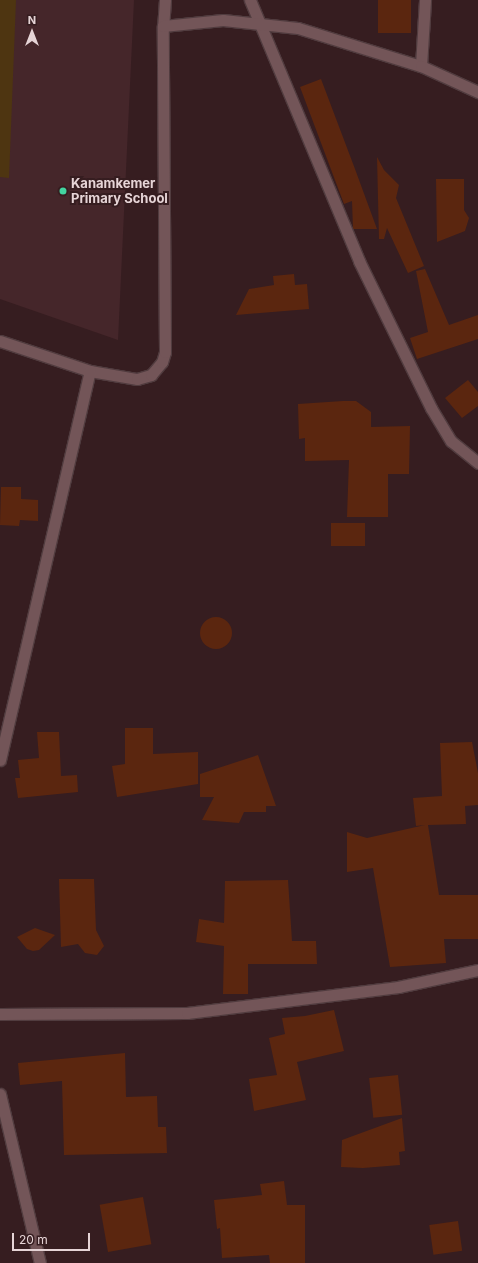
<!DOCTYPE html>
<html>
<head>
<meta charset="utf-8">
<style>
  body { margin:0 }
  #map { position:relative; width:478px; height:1263px; overflow:hidden; background:#361d20; font-family:Inter,sans-serif }
  div>[style] { position:absolute }
  .built>* { inset:0; background:#45262a }
  .green>* { inset:0; background:#4e3511 }
  .building>* { inset:0; background:#5b260f; transform-origin:0 0 }
  .round { border-radius:50% }
  .roads { filter:drop-shadow(1px 0 #513c3f) drop-shadow(-1px 0 #513c3f) drop-shadow(0 1px #513c3f) drop-shadow(0 -1px #513c3f) }
  .minor>* { height:11px; margin:-5.5px; padding:0 5.5px; transform-origin:5.5px; border-radius:5.5px; background:#735558 }
  .tertiary>* { height:11px; margin:-5.5px; padding:0 5.5px; transform-origin:5.5px; border-radius:5.5px; background:#735558 }
  .dots>* { width:11px; height:11px; translate:-50% -50%; box-sizing:border-box; border:2px solid #361d20; border-radius:50% }
  span { translate:-50% -50%; white-space:nowrap; text-align:center; line-height:1.15; -webkit-text-stroke:4px #361d20; paint-order:stroke }
  .poi-label { font-size:13px; color:#e6d4d6; font-weight:700 }
  .left { translate:0 -50%; text-align:left }
  .north { position:absolute; left:12px; top:12px; width:40px; height:40px; -webkit-text-stroke:3px #361d20; paint-order:stroke; rotate:0deg; font-size:11px; font-weight:700; line-height:16px; text-align:center; color:#e6d4d6 }
  .north::after { content:''; display:block; margin:auto; width:14px; height:18px; background:#e6d4d6; clip-path:polygon(50% 0,100% 100%,50% 72%,0 100%) }
  .scale { position:absolute; left:12px; top:1233px; width:78px; height:18px; box-sizing:border-box; border:2px solid #e6d4d6; border-top:0; padding-left:5px; font-size:12px; line-height:14px; white-space:nowrap; color:#e6d4d6; -webkit-text-stroke:3px #361d20; paint-order:stroke }
</style>
</head>
<body>
<div id="map">
  <div class="built">
    <div style="clip-path:polygon(0 0,134px 0,118px 340px,0 299px)"></div>
  </div>
  <div class="green">
    <div style="clip-path:polygon(0 0,16px 0,9px 178px,0 177px)"></div>
  </div>
  <div class="building">
    <div style="left:378px;top:0;width:33px;height:33px"></div>
    <div style="clip-path:polygon(321px 79px,355px 169px,377px 229px,353px 229px,352px 201px,344px 204px,300px 87px)"></div>
    <div style="clip-path:polygon(377px 157px,384px 170px,399px 185px,396px 198px,424px 266px,408px 273px,387px 228px,384px 239px,379px 239px)"></div>
    <div style="clip-path:polygon(436px 179px,464px 179px,464px 210px,469px 218px,465px 231px,437px 242px)"></div>
    <div style="clip-path:polygon(425px 269px,449px 325px,478px 315px,478px 339px,417px 359px,410px 338px,428px 332px,416px 271px)"></div>
    <div style="clip-path:polygon(294px 274px,295px 285px,307px 284px,309px 309px,236px 315px,249px 289px,274px 285px,273px 276px)"></div>
    <div style="clip-path:polygon(468px 380px,478px 392px,478px 406px,462px 418px,445px 398px)"></div>
    <div style="clip-path:polygon(343px 401px,356px 401px,371px 412px,371px 427px,410px 426px,409px 474px,388px 474px,388px 517px,347px 517px,349px 460px,305px 461px,305px 438px,299px 439px,298px 404px)"></div>
    <div style="clip-path:polygon(1px 487px,21px 487px,21px 499px,38px 500px,38px 521px,20px 520px,19px 526px,0 525px)"></div>
    <div style="left:331px;top:523px;width:34px;height:23px"></div>
    <div class="round" style="left:200px;top:617px;width:32px;height:32px"></div>
    <div style="clip-path:polygon(125px 728px,153px 728px,153px 754px,198px 752px,198px 784px,117px 797px,112px 766px,125px 764px)"></div>
    <div style="clip-path:polygon(37px 732px,59px 732px,61px 776px,77px 775px,78px 792px,18px 798px,15px 778px,20px 778px,18px 760px,39px 758px)"></div>
    <div style="clip-path:polygon(472px 742px,478px 773px,478px 805px,465px 806px,466px 824px,428px 825px,439px 895px,478px 895px,478px 939px,444px 939px,446px 963px,390px 967px,373px 868px,347px 872px,347px 832px,367px 838px,425px 825px,416px 826px,413px 798px,442px 796px,440px 743px)"></div>
    <div style="clip-path:polygon(258px 755px,276px 806px,266px 806px,266px 812px,244px 812px,239px 823px,202px 820px,214px 797px,200px 797px,200px 774px)"></div>
    <div style="clip-path:polygon(59px 879px,94px 879px,96px 930px,104px 946px,97px 955px,85px 953px,78px 944px,61px 947px)"></div>
    <div style="clip-path:polygon(288px 880px,292px 941px,316px 941px,317px 964px,248px 964px,248px 994px,223px 994px,224px 946px,196px 942px,199px 919px,224px 923px,225px 881px)"></div>
    <div style="clip-path:polygon(35px 928px,55px 935px,39px 950px,33px 951px,27px 949px,17px 937px)"></div>
    <div style="clip-path:polygon(334px 1010px,344px 1051px,297px 1062px,306px 1100px,254px 1111px,249px 1079px,277px 1075px,269px 1038px,285px 1034px,282px 1018px,305px 1016px)"></div>
    <div style="clip-path:polygon(125px 1053px,126px 1097px,157px 1096px,158px 1127px,166px 1127px,167px 1153px,64px 1155px,62px 1081px,20px 1085px,18px 1063px)"></div>
    <div style="left:398px;top:1075px;width:40px;height:29px;rotate:84deg"></div>
    <div style="clip-path:polygon(402px 1118px,405px 1151px,399px 1152px,400px 1165px,363px 1168px,341px 1167px,342px 1140px)"></div>
    <div style="clip-path:polygon(284px 1181px,287px 1205px,305px 1205px,305px 1263px,270px 1263px,269px 1255px,222px 1258px,220px 1228px,217px 1229px,214px 1200px,262px 1195px,260px 1184px)"></div>
    <div style="left:143px;top:1197px;width:48px;height:44px;rotate:80deg"></div>
    <div style="left:458px;top:1221px;width:30px;height:29px;rotate:82deg"></div>
  </div>
  <div class="roads">
    <div class="minor">
      <div style="left:250px;top:0;width:283px;rotate:67.3deg"></div>
      <div style="left:359px;top:261px;width:164px;rotate:63.9deg"></div>
      <div style="left:431px;top:408px;width:39px;rotate:59deg"></div>
      <div style="left:451px;top:441px;width:35px;rotate:39deg"></div>
      <div style="left:421px;top:66px;width:66px;rotate:-86.5deg"></div>
      <div style="left:0;top:341px;width:95px;rotate:18.4deg"></div>
      <div style="left:90px;top:371px;width:48px;rotate:9.7deg"></div>
      <div style="left:137px;top:379px;width:15px;rotate:-16deg"></div>
      <div style="left:151px;top:375px;width:17px;rotate:-50deg"></div>
      <div style="left:162px;top:362px;width:10px;rotate:-73deg"></div>
      <div style="left:165px;top:352px;width:326px;rotate:-90.4deg"></div>
      <div style="left:0;top:760px;width:399px;rotate:-77deg"></div>
      <div style="left:0;top:1014px;width:187px;rotate:-0.3deg"></div>
      <div style="left:187px;top:1013px;width:213px;rotate:-7deg"></div>
      <div style="left:398px;top:987px;width:82px;rotate:-12deg"></div>
      <div style="left:0;top:1094px;width:174px;rotate:76.7deg"></div>
    </div>
    <div class="tertiary">
      <div style="left:165px;top:0;width:26px;rotate:94deg"></div>
      <div style="left:163px;top:26px;width:60px;rotate:-5.7deg"></div>
      <div style="left:223px;top:20px;width:75px;rotate:6.1deg"></div>
      <div style="left:298px;top:28px;width:129px;rotate:17.2deg"></div>
      <div style="left:421px;top:66px;width:63px;rotate:24.5deg"></div>
    </div>
  </div>
  <div class="dots">
    <div style="left:63px;top:191px;background:#43d4a0"></div>
  </div>
  <div class="poi-label">
    <span class="left" style="left:71px;top:191px">Kanamkemer<br>Primary School</span>
  </div>
  <div class="north">N</div>
  <div class="scale">20 m</div>
</div>
</body>
</html>
